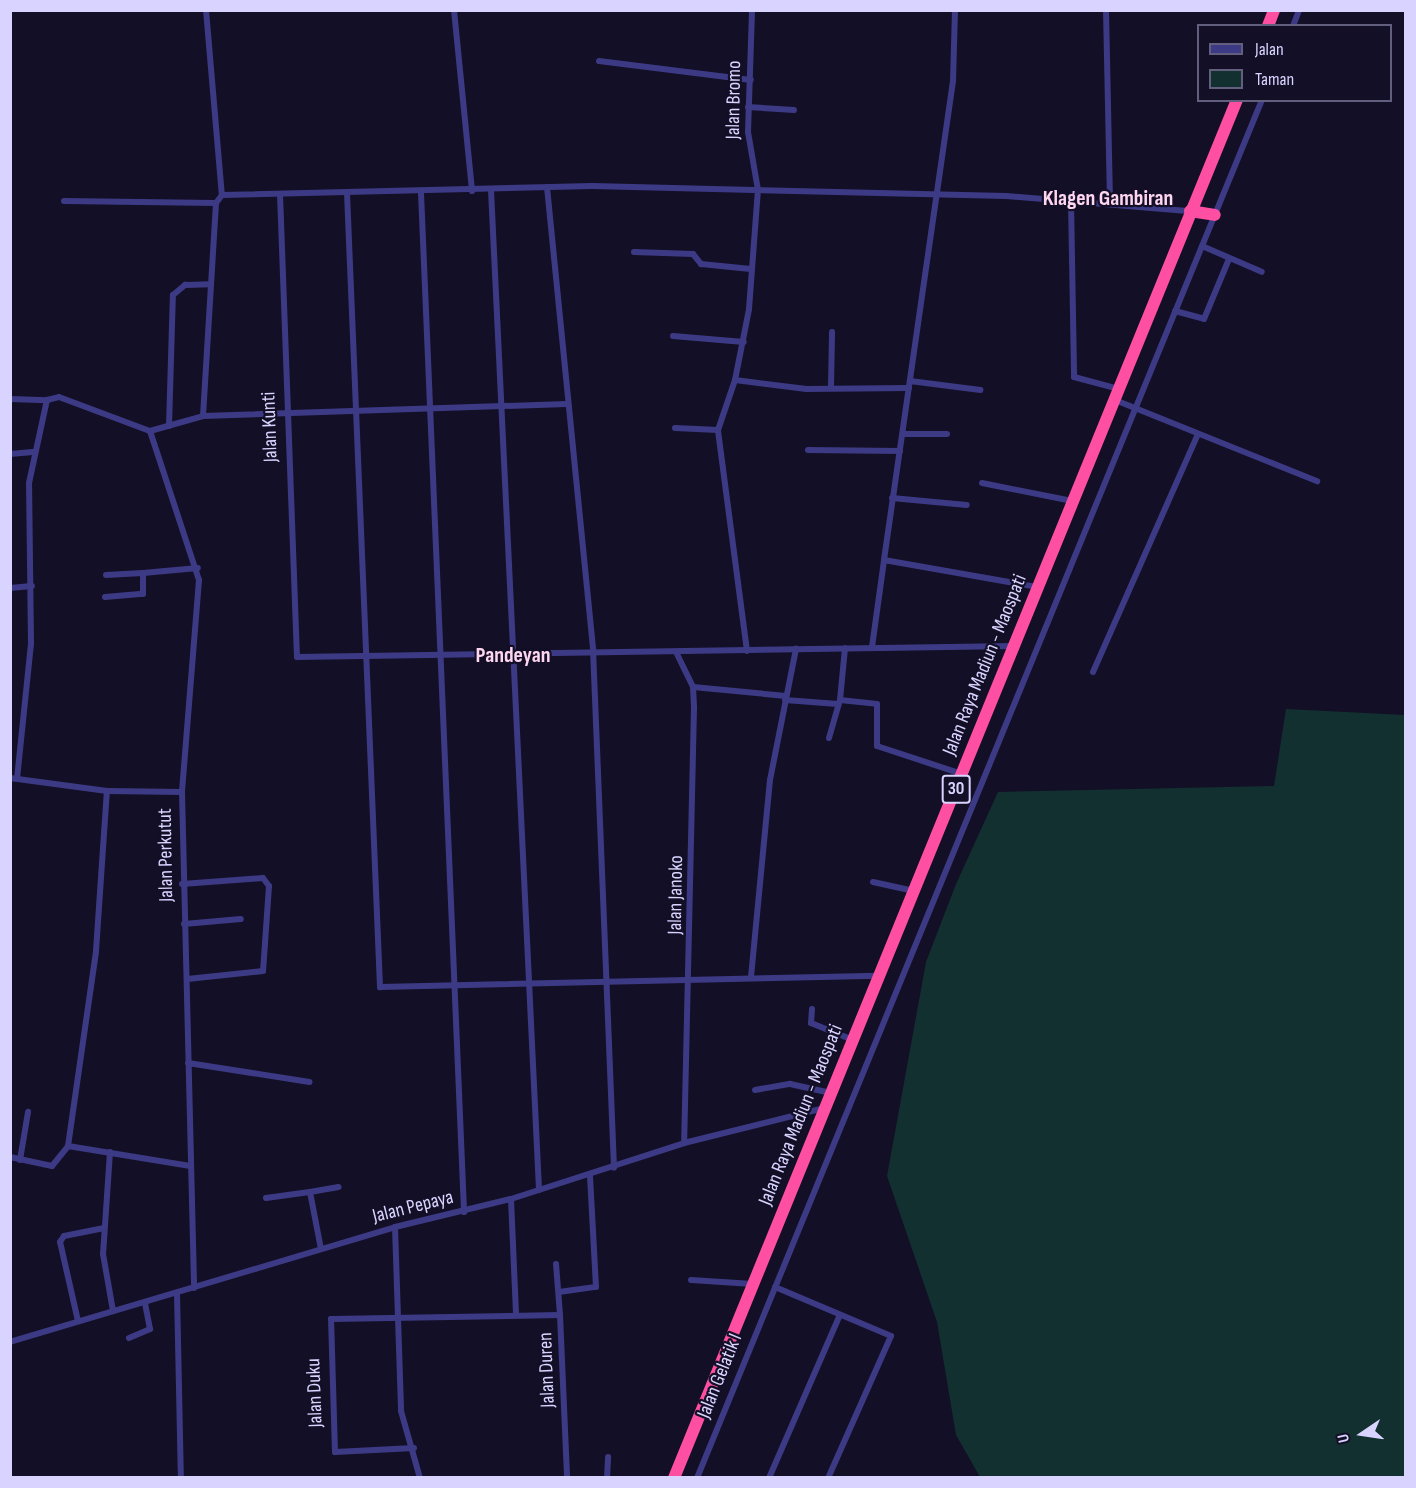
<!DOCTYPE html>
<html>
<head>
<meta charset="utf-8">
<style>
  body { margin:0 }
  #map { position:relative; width:1416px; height:1488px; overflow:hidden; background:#130f26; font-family:"Sofia Sans Condensed",sans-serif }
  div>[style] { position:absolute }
  .green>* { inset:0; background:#12302f }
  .street>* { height:6px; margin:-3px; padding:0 3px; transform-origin:3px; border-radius:3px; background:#3d3a85 }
  .highway>* { height:12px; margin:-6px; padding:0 6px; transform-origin:6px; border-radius:6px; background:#ff4fa3 }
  span { translate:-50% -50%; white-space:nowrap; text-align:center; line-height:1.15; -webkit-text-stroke:4.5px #130f26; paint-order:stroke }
  .shield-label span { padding:2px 4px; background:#130f26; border:2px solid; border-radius:4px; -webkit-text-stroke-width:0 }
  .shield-label { font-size:18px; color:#d9d4ff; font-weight:700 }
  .street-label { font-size:20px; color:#d9d4ff }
  .quarter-label { font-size:22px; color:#ffd6f0; font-weight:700 }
  .frame { position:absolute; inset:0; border:12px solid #d9d4ff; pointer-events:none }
  .legend { position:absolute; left:1197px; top:24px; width:195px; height:78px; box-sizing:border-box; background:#130f26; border:2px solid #625e7d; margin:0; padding:8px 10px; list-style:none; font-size:18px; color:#d9d4ff }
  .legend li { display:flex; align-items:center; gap:12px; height:30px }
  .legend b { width:30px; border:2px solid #625e7d }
  .north { position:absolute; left:1332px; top:1404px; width:60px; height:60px; -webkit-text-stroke:4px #130f26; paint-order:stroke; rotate:257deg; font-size:16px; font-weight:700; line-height:24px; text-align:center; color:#d9d4ff }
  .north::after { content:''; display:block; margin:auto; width:21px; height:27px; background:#d9d4ff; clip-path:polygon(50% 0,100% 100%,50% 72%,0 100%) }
</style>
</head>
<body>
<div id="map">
  <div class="green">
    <div style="clip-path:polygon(1286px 709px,1405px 715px,1405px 1477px,980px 1477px,956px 1435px,937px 1322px,887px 1176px,926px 962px,956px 884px,998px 792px,1274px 786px)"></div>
  </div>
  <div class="street">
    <div style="left:206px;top:10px;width:186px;rotate:85.1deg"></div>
    <div style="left:454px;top:10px;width:182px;rotate:84.3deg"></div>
    <div style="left:955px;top:10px;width:71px;rotate:91.6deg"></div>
    <div style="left:953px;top:81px;width:484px;rotate:98.2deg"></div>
    <div style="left:884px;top:560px;width:155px;rotate:10deg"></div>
    <div style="left:1106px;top:10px;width:193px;rotate:88.8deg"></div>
    <div style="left:1293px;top:26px;width:17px;rotate:-69deg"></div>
    <div style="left:599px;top:61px;width:153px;rotate:7.1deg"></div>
    <div style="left:748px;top:107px;width:46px;rotate:3.7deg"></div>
    <div style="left:547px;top:187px;width:464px;rotate:84.3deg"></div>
    <div style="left:593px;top:649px;width:519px;rotate:87.68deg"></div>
    <div style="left:491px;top:190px;width:1001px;rotate:87.25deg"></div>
    <div style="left:347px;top:193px;width:795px;rotate:87.62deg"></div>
    <div style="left:380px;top:987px;width:499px;rotate:-1.3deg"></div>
    <div style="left:421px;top:193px;width:1020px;rotate:87.58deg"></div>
    <div style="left:280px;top:194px;width:463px;rotate:87.9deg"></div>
    <div style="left:297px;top:657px;width:718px;rotate:-0.88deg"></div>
    <div style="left:1071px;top:200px;width:177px;rotate:89deg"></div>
    <div style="left:1074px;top:377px;width:47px;rotate:14.9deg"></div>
    <div style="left:64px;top:201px;width:152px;rotate:0.8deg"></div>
    <div style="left:1202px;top:246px;width:65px;rotate:23.4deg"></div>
    <div style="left:634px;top:252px;width:59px;rotate:1.9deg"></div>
    <div style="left:693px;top:254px;width:13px;rotate:51deg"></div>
    <div style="left:701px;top:264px;width:50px;rotate:5.7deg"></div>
    <div style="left:1175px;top:311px;width:30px;rotate:15deg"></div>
    <div style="left:1204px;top:319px;width:65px;rotate:-67.4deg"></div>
    <div style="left:673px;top:336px;width:71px;rotate:4.8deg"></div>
    <div style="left:735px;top:380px;width:72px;rotate:7.2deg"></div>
    <div style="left:806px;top:389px;width:103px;rotate:-0.6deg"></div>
    <div style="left:910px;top:381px;width:71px;rotate:7.3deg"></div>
    <div style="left:831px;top:386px;width:54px;rotate:-88.9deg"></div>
    <div style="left:10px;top:399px;width:37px;rotate:2deg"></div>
    <div style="left:1115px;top:400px;width:218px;rotate:21.9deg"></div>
    <div style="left:203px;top:416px;width:213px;rotate:-86.5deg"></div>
    <div style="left:216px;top:203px;width:10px;rotate:-53deg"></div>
    <div style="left:222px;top:195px;width:370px;rotate:-1.4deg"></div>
    <div style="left:592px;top:186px;width:414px;rotate:1.4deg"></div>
    <div style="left:1006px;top:196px;width:185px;rotate:4.7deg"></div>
    <div style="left:169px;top:426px;width:131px;rotate:-88.3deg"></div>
    <div style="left:173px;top:295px;width:16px;rotate:-40deg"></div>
    <div style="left:185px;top:285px;width:25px;rotate:-2deg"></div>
    <div style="left:675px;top:428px;width:43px;rotate:2.7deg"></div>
    <div style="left:150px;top:431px;width:157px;rotate:71.8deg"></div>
    <div style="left:199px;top:580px;width:213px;rotate:94.6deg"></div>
    <div style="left:182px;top:792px;width:496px;rotate:88.6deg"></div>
    <div style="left:903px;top:434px;width:44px"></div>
    <div style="left:808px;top:450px;width:92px;rotate:0.6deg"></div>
    <div style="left:10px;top:454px;width:23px;rotate:-5deg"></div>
    <div style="left:982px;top:483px;width:92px;rotate:11.3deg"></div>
    <div style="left:892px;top:498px;width:75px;rotate:5.3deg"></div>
    <div style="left:143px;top:573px;width:55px;rotate:-5.2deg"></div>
    <div style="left:10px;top:588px;width:22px;rotate:-5deg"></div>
    <div style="left:105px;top:597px;width:38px;rotate:-5deg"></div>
    <div style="left:143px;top:594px;width:21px;rotate:-90deg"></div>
    <div style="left:143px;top:573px;width:37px;rotate:177deg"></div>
    <div style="left:872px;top:647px;width:88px;rotate:-82.1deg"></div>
    <div style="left:747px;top:651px;width:223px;rotate:-97.5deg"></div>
    <div style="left:718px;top:430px;width:53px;rotate:-71.2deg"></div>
    <div style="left:735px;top:380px;width:72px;rotate:-78.8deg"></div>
    <div style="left:749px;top:309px;width:119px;rotate:-85.7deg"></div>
    <div style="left:758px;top:190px;width:59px;rotate:-99.8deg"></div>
    <div style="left:748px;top:132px;width:122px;rotate:-88.1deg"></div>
    <div style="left:676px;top:652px;width:39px;rotate:64deg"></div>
    <div style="left:693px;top:687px;width:21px;rotate:87deg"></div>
    <div style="left:694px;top:708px;width:435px;rotate:91.3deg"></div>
    <div style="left:1093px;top:672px;width:260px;rotate:-66.2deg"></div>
    <div style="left:693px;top:687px;width:93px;rotate:5.5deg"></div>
    <div style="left:785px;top:700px;width:53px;rotate:4.3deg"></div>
    <div style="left:840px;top:700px;width:52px;rotate:-84.5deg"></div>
    <div style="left:829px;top:738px;width:40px;rotate:-74deg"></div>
    <div style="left:840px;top:700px;width:37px;rotate:6deg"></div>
    <div style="left:877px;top:704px;width:42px;rotate:90deg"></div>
    <div style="left:877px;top:746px;width:89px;rotate:18.2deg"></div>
    <div style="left:10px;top:778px;width:98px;rotate:7.6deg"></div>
    <div style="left:107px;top:791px;width:75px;rotate:0.8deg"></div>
    <div style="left:17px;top:779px;width:136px;rotate:-84.1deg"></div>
    <div style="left:31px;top:644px;width:161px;rotate:-90.7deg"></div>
    <div style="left:29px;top:483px;width:85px;rotate:-77.8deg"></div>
    <div style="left:47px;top:400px;width:12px;rotate:-14deg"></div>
    <div style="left:59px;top:397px;width:97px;rotate:20.5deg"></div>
    <div style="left:150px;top:431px;width:55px;rotate:-15.8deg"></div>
    <div style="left:203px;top:416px;width:364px;rotate:-1.9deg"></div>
    <div style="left:873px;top:882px;width:42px;rotate:12.4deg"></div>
    <div style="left:182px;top:884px;width:81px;rotate:-4.2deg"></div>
    <div style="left:263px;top:878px;width:10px;rotate:53deg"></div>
    <div style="left:269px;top:886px;width:85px;rotate:94deg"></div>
    <div style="left:263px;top:971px;width:76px;rotate:174deg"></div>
    <div style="left:184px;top:924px;width:57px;rotate:-5deg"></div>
    <div style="left:751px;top:977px;width:198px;rotate:-84.5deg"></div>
    <div style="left:770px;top:780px;width:134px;rotate:-78.8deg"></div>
    <div style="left:812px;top:1009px;width:14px;rotate:94deg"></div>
    <div style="left:811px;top:1023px;width:45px;rotate:22deg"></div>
    <div style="left:188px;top:1063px;width:123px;rotate:8.9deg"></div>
    <div style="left:755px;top:1090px;width:36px;rotate:-10deg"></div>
    <div style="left:790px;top:1084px;width:42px;rotate:12.4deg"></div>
    <div style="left:68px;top:1146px;width:124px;rotate:9.3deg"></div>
    <div style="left:110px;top:1152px;width:102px;rotate:93.9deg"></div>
    <div style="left:103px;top:1254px;width:58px;rotate:80deg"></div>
    <div style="left:10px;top:1157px;width:43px;rotate:12.1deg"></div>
    <div style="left:52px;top:1166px;width:26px;rotate:-51deg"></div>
    <div style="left:68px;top:1146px;width:197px;rotate:-81.8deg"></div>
    <div style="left:96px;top:951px;width:160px;rotate:-86.1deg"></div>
    <div style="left:20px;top:1160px;width:49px;rotate:-80.5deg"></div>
    <div style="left:310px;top:1192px;width:29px;rotate:-10deg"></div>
    <div style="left:266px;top:1198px;width:44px;rotate:-7.8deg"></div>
    <div style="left:310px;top:1192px;width:58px;rotate:79.1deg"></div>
    <div style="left:511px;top:1199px;width:116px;rotate:87.5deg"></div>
    <div style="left:395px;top:1227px;width:184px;rotate:88.1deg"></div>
    <div style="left:401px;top:1411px;width:70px;rotate:74.2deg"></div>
    <div style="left:556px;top:1264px;width:51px;rotate:85.5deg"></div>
    <div style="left:691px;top:1280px;width:62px;rotate:3.7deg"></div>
    <div style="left:775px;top:1287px;width:126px;rotate:22.9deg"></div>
    <div style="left:891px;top:1336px;width:155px;rotate:113.9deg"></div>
    <div style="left:559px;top:1292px;width:37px;rotate:-8deg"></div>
    <div style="left:596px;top:1287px;width:112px;rotate:-93.1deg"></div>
    <div style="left:177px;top:1293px;width:185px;rotate:88.8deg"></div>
    <div style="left:78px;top:1321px;width:81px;rotate:-102.8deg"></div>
    <div style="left:60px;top:1242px;width:7px;rotate:-56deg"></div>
    <div style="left:64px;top:1236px;width:41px;rotate:-11.3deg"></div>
    <div style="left:129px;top:1338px;width:23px;rotate:-23deg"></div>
    <div style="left:150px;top:1329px;width:26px;rotate:-101deg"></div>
    <div style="left:10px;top:1342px;width:402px;rotate:-16.6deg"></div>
    <div style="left:395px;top:1227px;width:119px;rotate:-13.6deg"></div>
    <div style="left:511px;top:1199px;width:182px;rotate:-17.9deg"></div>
    <div style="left:684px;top:1143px;width:144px;rotate:-14deg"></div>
    <div style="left:414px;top:1448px;width:79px;rotate:177.1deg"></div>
    <div style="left:335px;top:1452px;width:133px;rotate:-91.7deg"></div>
    <div style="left:331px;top:1319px;width:229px;rotate:-1deg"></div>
    <div style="left:560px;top:1315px;width:163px;rotate:87.5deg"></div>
    <div style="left:607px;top:1478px;width:21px;rotate:-87deg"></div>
    <div style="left:697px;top:1478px;width:1489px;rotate:-67.71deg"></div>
    <div style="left:769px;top:1478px;width:178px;rotate:-66.5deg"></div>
  </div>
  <div class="highway">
    <div style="left:1268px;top:26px;width:17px;rotate:-69deg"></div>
    <div style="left:1190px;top:211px;width:25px;rotate:9deg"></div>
    <div style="left:674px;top:1478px;width:1489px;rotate:-67.78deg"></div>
  </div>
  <div class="shield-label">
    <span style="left:956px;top:789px">30</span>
  </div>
  <div class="street-label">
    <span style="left:734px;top:100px;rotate:-89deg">Jalan Bromo</span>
    <span style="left:270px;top:427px;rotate:-92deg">Jalan Kunti</span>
    <span style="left:985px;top:665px;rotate:-68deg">Jalan Raya Madiun - Maospati</span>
    <span style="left:166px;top:855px;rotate:-91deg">Jalan Perkutut</span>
    <span style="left:676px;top:895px;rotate:-89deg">Jalan Janoko</span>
    <span style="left:801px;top:1115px;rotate:-68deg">Jalan Raya Madiun - Maospati</span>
    <span style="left:413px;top:1207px;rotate:-14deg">Jalan Pepaya</span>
    <span style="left:547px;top:1370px;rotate:-92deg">Jalan Duren</span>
    <span style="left:720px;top:1376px;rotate:-68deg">Jalan Gelatik I</span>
    <span style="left:315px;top:1393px;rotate:-92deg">Jalan Duku</span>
  </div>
  <div class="quarter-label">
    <span style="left:1108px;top:199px">Klagen Gambiran</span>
    <span style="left:513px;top:656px">Pandeyan</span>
  </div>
  <div class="frame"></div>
  <ul class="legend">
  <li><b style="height:8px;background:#3d3a85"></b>Jalan</li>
  <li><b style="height:16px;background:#12302f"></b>Taman</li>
  </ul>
  <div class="north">U</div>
</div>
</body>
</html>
